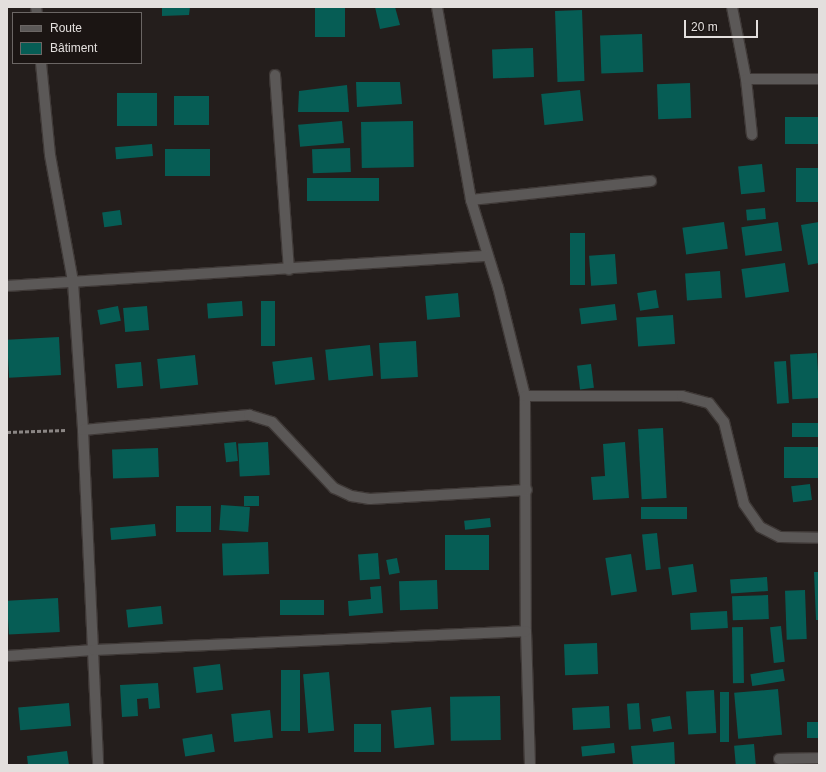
<!DOCTYPE html>
<html>
<head>
<meta charset="utf-8">
<style>
  body { margin:0 }
  #map { position:relative; width:826px; height:772px; overflow:hidden; background:#241e1c; font-family:Helvetica,sans-serif }
  div>[style] { position:absolute }
  .building>* { inset:0; background:#065d55; transform-origin:0 0 }
  .path>* { height:2.5px; margin-top:-1.25px; transform-origin:0; background:repeating-linear-gradient(90deg,#8b8684 0 4px,transparent 0 6px) }
  .roads { filter:drop-shadow(1px 0 #3f3937) drop-shadow(-1px 0 #3f3937) drop-shadow(0 1px #3f3937) drop-shadow(0 -1px #3f3937) }
  .street>* { height:10px; margin:-5px; padding:0 5px; transform-origin:5px; border-radius:5px; background:#5b5857 }
  span { translate:-50% -50%; white-space:nowrap; text-align:center; line-height:1.15; -webkit-text-stroke:3px #1b1513; paint-order:stroke }
  .frame { position:absolute; inset:0; border:8px solid #e3dfdd; pointer-events:none }
  .legend { position:absolute; left:12px; top:12px; width:130px; height:52px; box-sizing:border-box; background:#1b1513; border:1px solid #6b6664; margin:0; padding:5px 7px; list-style:none; font-size:12px; color:#e3dfdd }
  .legend li { display:flex; align-items:center; gap:8px; height:20px }
  .legend b { width:20px; border:1px solid #6b6664 }
  .scale { position:absolute; left:684px; top:20px; width:74px; height:18px; box-sizing:border-box; border:2px solid #e3dfdd; border-top:0; padding-left:5px; font-size:12px; line-height:14px; white-space:nowrap; color:#e3dfdd; -webkit-text-stroke:3px #1b1513; paint-order:stroke }
</style>
</head>
<body>
<div id="map">
  <div class="building">
    <div style="clip-path:polygon(162px 7px,190px 7px,189px 15px,162px 16px)"></div>
    <div style="left:315px;top:7px;width:30px;height:30px"></div>
    <div style="clip-path:polygon(375px 7px,395px 7px,400px 25px,380px 29px)"></div>
    <div style="left:582px;top:10px;width:71px;height:27px;rotate:88deg"></div>
    <div style="left:642px;top:34px;width:38px;height:42px;rotate:88deg"></div>
    <div style="left:533px;top:48px;width:29px;height:41px;rotate:88deg"></div>
    <div style="clip-path:polygon(356px 82px,400px 82px,402px 104px,357px 107px)"></div>
    <div style="left:690px;top:83px;width:35px;height:33px;rotate:88deg"></div>
    <div style="clip-path:polygon(347px 85px,349px 112px,298px 112px,299px 91px)"></div>
    <div style="left:580px;top:90px;width:31px;height:39px;rotate:84deg"></div>
    <div style="left:157px;top:93px;width:33px;height:40px;rotate:90deg"></div>
    <div style="left:174px;top:96px;width:35px;height:29px"></div>
    <div style="left:819px;top:117px;width:27px;height:34px;rotate:90deg"></div>
    <div style="left:342px;top:121px;width:22px;height:44px;rotate:85deg"></div>
    <div style="left:413px;top:121px;width:46px;height:52px;rotate:89deg"></div>
    <div style="left:152px;top:144px;width:12px;height:37px;rotate:85deg"></div>
    <div style="left:350px;top:148px;width:24px;height:38px;rotate:88deg"></div>
    <div style="left:210px;top:149px;width:27px;height:45px;rotate:90deg"></div>
    <div style="left:762px;top:164px;width:28px;height:24px;rotate:84deg"></div>
    <div style="left:796px;top:168px;width:23px;height:34px"></div>
    <div style="left:379px;top:178px;width:23px;height:72px;rotate:90deg"></div>
    <div style="left:765px;top:208px;width:11px;height:19px;rotate:85deg"></div>
    <div style="left:120px;top:210px;width:15px;height:18px;rotate:82deg"></div>
    <div style="left:724px;top:222px;width:27px;height:42px;rotate:82deg"></div>
    <div style="left:778px;top:222px;width:29px;height:37px;rotate:82deg"></div>
    <div style="clip-path:polygon(819px 222px,819px 263px,808px 265px,801px 225px)"></div>
    <div style="left:570px;top:233px;width:15px;height:52px"></div>
    <div style="left:615px;top:254px;width:30px;height:26px;rotate:86deg"></div>
    <div style="left:785px;top:263px;width:29px;height:44px;rotate:82deg"></div>
    <div style="left:720px;top:271px;width:27px;height:35px;rotate:86deg"></div>
    <div style="left:656px;top:290px;width:18px;height:19px;rotate:81deg"></div>
    <div style="left:458px;top:293px;width:24px;height:33px;rotate:85deg"></div>
    <div style="left:242px;top:301px;width:15px;height:35px;rotate:86deg"></div>
    <div style="left:261px;top:301px;width:14px;height:45px"></div>
    <div style="left:615px;top:304px;width:16px;height:36px;rotate:83deg"></div>
    <div style="left:118px;top:306px;width:15px;height:21px;rotate:79deg"></div>
    <div style="left:147px;top:306px;width:24px;height:24px;rotate:85deg"></div>
    <div style="left:673px;top:315px;width:29px;height:37px;rotate:86deg"></div>
    <div style="left:59px;top:337px;width:38px;height:52px;rotate:87deg"></div>
    <div style="left:416px;top:341px;width:36px;height:37px;rotate:87deg"></div>
    <div style="left:370px;top:345px;width:31px;height:45px;rotate:84deg"></div>
    <div style="left:817px;top:353px;width:45px;height:27px;rotate:87deg"></div>
    <div style="left:195px;top:355px;width:30px;height:38px;rotate:84deg"></div>
    <div style="left:312px;top:357px;width:23px;height:40px;rotate:83deg"></div>
    <div style="left:786px;top:361px;width:42px;height:12px;rotate:86deg"></div>
    <div style="left:141px;top:362px;width:24px;height:26px;rotate:85deg"></div>
    <div style="left:591px;top:364px;width:24px;height:14px;rotate:83deg"></div>
    <div style="left:819px;top:423px;width:14px;height:27px;rotate:90deg"></div>
    <div style="left:663px;top:428px;width:70px;height:25px;rotate:87deg"></div>
    <div style="left:236px;top:442px;width:19px;height:12px;rotate:84deg"></div>
    <div style="left:268px;top:442px;width:33px;height:30px;rotate:87deg"></div>
    <div style="clip-path:polygon(625px 442px,629px 498px,593px 500px,591px 477px,605px 476px,603px 444px)"></div>
    <div style="left:819px;top:447px;width:31px;height:35px;rotate:90deg"></div>
    <div style="left:158px;top:448px;width:29px;height:46px;rotate:88deg"></div>
    <div style="left:810px;top:484px;width:16px;height:19px;rotate:83deg"></div>
    <div style="left:259px;top:496px;width:10px;height:15px;rotate:90deg"></div>
    <div style="left:221px;top:505px;width:29px;height:25px;rotate:4deg"></div>
    <div style="left:176px;top:506px;width:35px;height:26px"></div>
    <div style="left:641px;top:507px;width:46px;height:12px"></div>
    <div style="left:490px;top:518px;width:9px;height:26px;rotate:84deg"></div>
    <div style="left:155px;top:524px;width:12px;height:45px;rotate:85deg"></div>
    <div style="left:657px;top:533px;width:36px;height:15px;rotate:84deg"></div>
    <div style="left:489px;top:535px;width:35px;height:44px;rotate:90deg"></div>
    <div style="left:268px;top:542px;width:32px;height:46px;rotate:88deg"></div>
    <div style="left:378px;top:553px;width:26px;height:20px;rotate:86deg"></div>
    <div style="left:631px;top:554px;width:38px;height:26px;rotate:81deg"></div>
    <div style="left:397px;top:558px;width:15px;height:11px;rotate:79deg"></div>
    <div style="left:693px;top:564px;width:28px;height:25px;rotate:82deg"></div>
    <div style="clip-path:polygon(814px 572px,819px 572px,819px 620px,816px 620px)"></div>
    <div style="left:767px;top:577px;width:14px;height:37px;rotate:86deg"></div>
    <div style="left:437px;top:580px;width:29px;height:38px;rotate:88deg"></div>
    <div style="clip-path:polygon(381px 586px,383px 613px,349px 616px,348px 601px,371px 599px,370px 587px)"></div>
    <div style="left:805px;top:590px;width:49px;height:20px;rotate:88deg"></div>
    <div style="left:768px;top:595px;width:24px;height:36px;rotate:88deg"></div>
    <div style="left:58px;top:598px;width:34px;height:51px;rotate:87deg"></div>
    <div style="left:324px;top:600px;width:15px;height:44px;rotate:90deg"></div>
    <div style="left:161px;top:606px;width:18px;height:35px;rotate:84deg"></div>
    <div style="left:727px;top:611px;width:17px;height:37px;rotate:87deg"></div>
    <div style="left:781px;top:626px;width:36px;height:11px;rotate:84deg"></div>
    <div style="left:743px;top:627px;width:56px;height:11px;rotate:89deg"></div>
    <div style="left:597px;top:643px;width:31px;height:33px;rotate:88deg"></div>
    <div style="left:220px;top:664px;width:26px;height:27px;rotate:83deg"></div>
    <div style="left:783px;top:669px;width:12px;height:33px;rotate:81deg"></div>
    <div style="left:281px;top:670px;width:19px;height:61px"></div>
    <div style="left:329px;top:672px;width:59px;height:26px;rotate:85deg"></div>
    <div style="clip-path:polygon(158px 683px,160px 708px,149px 709px,148px 698px,137px 699px,138px 716px,122px 717px,120px 685px)"></div>
    <div style="left:778px;top:689px;width:46px;height:44px;rotate:85deg"></div>
    <div style="left:714px;top:690px;width:43px;height:28px;rotate:87deg"></div>
    <div style="left:720px;top:692px;width:9px;height:50px"></div>
    <div style="left:500px;top:696px;width:44px;height:50px;rotate:89deg"></div>
    <div style="left:69px;top:703px;width:23px;height:51px;rotate:85deg"></div>
    <div style="left:639px;top:703px;width:26px;height:12px;rotate:86deg"></div>
    <div style="left:609px;top:706px;width:22px;height:37px;rotate:87deg"></div>
    <div style="left:431px;top:707px;width:38px;height:40px;rotate:85deg"></div>
    <div style="left:270px;top:710px;width:28px;height:39px;rotate:84deg"></div>
    <div style="left:670px;top:716px;width:13px;height:19px;rotate:81deg"></div>
    <div style="left:819px;top:722px;width:16px;height:12px;rotate:90deg"></div>
    <div style="left:354px;top:724px;width:27px;height:28px"></div>
    <div style="left:212px;top:734px;width:18px;height:30px;rotate:81deg"></div>
    <div style="clip-path:polygon(674px 742px,675px 765px,633px 765px,631px 746px)"></div>
    <div style="left:614px;top:743px;width:10px;height:33px;rotate:84deg"></div>
    <div style="left:754px;top:744px;width:21px;height:20px;rotate:85deg"></div>
    <div style="clip-path:polygon(67px 751px,69px 765px,28px 765px,27px 756px)"></div>
  </div>
  <div class="path">
    <div style="left:7px;top:432px;width:59px;rotate:-1.9deg"></div>
  </div>
  <div class="roads">
    <div class="street">
      <div style="left:36px;top:7px;width:6px;rotate:81deg"></div>
      <div style="left:437px;top:7px;width:196px;rotate:80deg"></div>
      <div style="left:471px;top:200px;width:91px;rotate:72.8deg"></div>
      <div style="left:498px;top:287px;width:112px;rotate:76.1deg"></div>
      <div style="left:525px;top:396px;width:235px;rotate:89.8deg"></div>
      <div style="left:526px;top:631px;width:134px;rotate:88.3deg"></div>
      <div style="left:732px;top:7px;width:73px;rotate:79deg"></div>
      <div style="left:746px;top:79px;width:56px;rotate:83.9deg"></div>
      <div style="left:41px;top:63px;width:92px;rotate:84.4deg"></div>
      <div style="left:50px;top:155px;width:129px;rotate:79.7deg"></div>
      <div style="left:73px;top:282px;width:148px;rotate:86.1deg"></div>
      <div style="left:83px;top:430px;width:335px;rotate:87.4deg"></div>
      <div style="left:275px;top:75px;width:195px;rotate:85.9deg"></div>
      <div style="left:746px;top:79px;width:73px"></div>
      <div style="left:471px;top:200px;width:181px;rotate:-6deg"></div>
      <div style="left:7px;top:286px;width:481px;rotate:-3.6deg"></div>
      <div style="left:525px;top:396px;width:157px"></div>
      <div style="left:682px;top:396px;width:28px;rotate:15deg"></div>
      <div style="left:709px;top:403px;width:24px;rotate:52deg"></div>
      <div style="left:724px;top:422px;width:84px;rotate:76.3deg"></div>
      <div style="left:744px;top:504px;width:28px;rotate:55deg"></div>
      <div style="left:760px;top:527px;width:22px;rotate:27deg"></div>
      <div style="left:780px;top:537px;width:39px;rotate:1deg"></div>
      <div style="left:83px;top:430px;width:167px;rotate:-5.2deg"></div>
      <div style="left:249px;top:415px;width:24px;rotate:17deg"></div>
      <div style="left:272px;top:422px;width:91px;rotate:46.8deg"></div>
      <div style="left:334px;top:488px;width:19px;rotate:25deg"></div>
      <div style="left:351px;top:496px;width:19px;rotate:9deg"></div>
      <div style="left:370px;top:499px;width:157px;rotate:-3.3deg"></div>
      <div style="left:7px;top:656px;width:87px;rotate:-3.9deg"></div>
      <div style="left:94px;top:650px;width:432px;rotate:-2.5deg"></div>
      <div style="left:779px;top:759px;width:40px;rotate:-1.4deg"></div>
    </div>
  </div>
  <div class="frame"></div>
  <ul class="legend">
  <li><b style="height:5px;background:#5b5857"></b>Route</li>
  <li><b style="height:11px;background:#065d55"></b>Bâtiment</li>
  </ul>
  <div class="scale">20 m</div>
</div>
</body>
</html>
